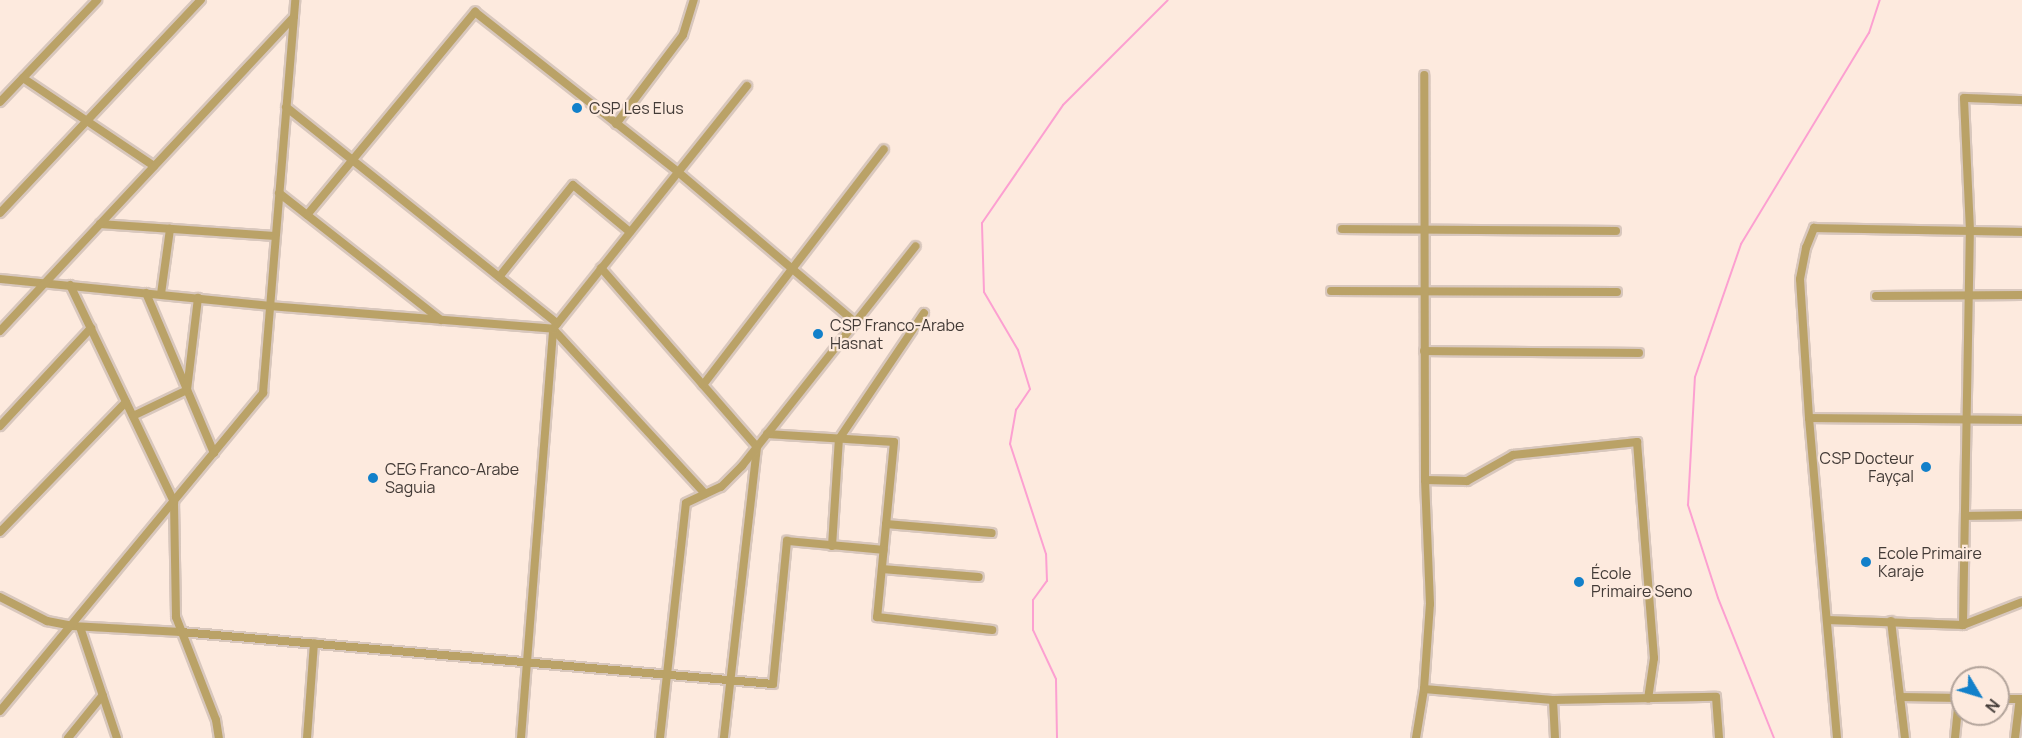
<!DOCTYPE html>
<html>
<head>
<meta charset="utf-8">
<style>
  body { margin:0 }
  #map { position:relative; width:2022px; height:738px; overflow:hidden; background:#fdeade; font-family:Manrope,sans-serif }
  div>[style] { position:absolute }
  .stream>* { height:2px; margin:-1px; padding:0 1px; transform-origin:1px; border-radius:1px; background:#fca0d1 }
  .roads { filter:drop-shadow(2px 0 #d8c7bd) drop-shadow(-2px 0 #d8c7bd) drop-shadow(0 2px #d8c7bd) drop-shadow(0 -2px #d8c7bd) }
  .minor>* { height:8px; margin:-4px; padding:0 4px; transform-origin:4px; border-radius:4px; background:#baa267 }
  .dots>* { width:16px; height:16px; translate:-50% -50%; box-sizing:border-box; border:3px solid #fdeade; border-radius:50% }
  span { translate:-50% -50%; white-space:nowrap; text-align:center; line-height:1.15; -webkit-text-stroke:4.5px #fdeade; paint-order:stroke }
  .poi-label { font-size:16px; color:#433b37 }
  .left { translate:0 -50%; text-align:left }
  .right { translate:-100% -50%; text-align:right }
  .north { position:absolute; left:1950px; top:666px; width:60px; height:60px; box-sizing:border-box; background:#fdeade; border:2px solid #b3a49b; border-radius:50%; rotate:128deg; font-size:16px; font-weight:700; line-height:24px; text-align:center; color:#433b37 }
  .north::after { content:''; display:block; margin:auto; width:21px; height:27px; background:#1280ca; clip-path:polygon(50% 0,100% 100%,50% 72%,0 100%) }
</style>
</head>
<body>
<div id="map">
  <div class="stream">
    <div style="left:1057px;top:738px;width:59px;rotate:-91deg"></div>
    <div style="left:1056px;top:679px;width:54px;rotate:-115.1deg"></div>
    <div style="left:1033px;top:630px;width:30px;rotate:-90deg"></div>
    <div style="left:1033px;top:600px;width:24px;rotate:-54deg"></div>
    <div style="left:1047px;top:581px;width:27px;rotate:-92deg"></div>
    <div style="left:1046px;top:554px;width:116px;rotate:-108.1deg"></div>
    <div style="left:1010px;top:444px;width:35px;rotate:-80deg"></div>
    <div style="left:1016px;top:410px;width:25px;rotate:-56deg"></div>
    <div style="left:1030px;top:389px;width:41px;rotate:-107.1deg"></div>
    <div style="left:1018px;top:350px;width:67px;rotate:-120.4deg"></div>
    <div style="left:984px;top:292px;width:69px;rotate:-91.7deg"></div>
    <div style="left:982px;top:223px;width:143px;rotate:-55.5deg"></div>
    <div style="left:1063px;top:105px;width:148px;rotate:-45deg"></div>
    <div style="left:1774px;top:738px;width:151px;rotate:-111.8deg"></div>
    <div style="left:1718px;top:598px;width:98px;rotate:-107.9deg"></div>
    <div style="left:1688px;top:505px;width:128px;rotate:-86.9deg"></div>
    <div style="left:1695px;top:377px;width:141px;rotate:-70.9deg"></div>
    <div style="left:1741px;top:244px;width:247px;rotate:-58.8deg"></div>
    <div style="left:1869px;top:33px;width:35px;rotate:-72deg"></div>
  </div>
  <div class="roads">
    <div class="minor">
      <div style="left:23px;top:78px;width:158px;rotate:33.9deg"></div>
      <div style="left:0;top:102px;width:141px;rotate:-46.4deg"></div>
      <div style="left:286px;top:107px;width:347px;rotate:38.6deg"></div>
      <div style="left:616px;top:124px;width:111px;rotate:-53deg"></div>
      <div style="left:683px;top:35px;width:37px;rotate:-73deg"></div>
      <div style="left:279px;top:193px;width:206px;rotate:38.1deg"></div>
      <div style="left:0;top:213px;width:293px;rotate:-46.7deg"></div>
      <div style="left:307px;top:215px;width:264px;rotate:-50.4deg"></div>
      <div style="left:475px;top:12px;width:258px;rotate:38.2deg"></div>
      <div style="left:678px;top:172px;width:233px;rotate:40.3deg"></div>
      <div style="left:100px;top:224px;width:175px;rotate:3.9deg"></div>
      <div style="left:1342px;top:229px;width:274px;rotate:0.4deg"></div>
      <div style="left:601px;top:268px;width:237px;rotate:48.9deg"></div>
      <div style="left:757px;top:447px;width:293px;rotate:96.5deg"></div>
      <div style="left:499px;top:277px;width:118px;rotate:-51.2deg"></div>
      <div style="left:573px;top:185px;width:74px;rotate:39.5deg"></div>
      <div style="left:0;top:279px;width:271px;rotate:5.7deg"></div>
      <div style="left:270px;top:306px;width:284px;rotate:4.6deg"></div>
      <div style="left:553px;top:329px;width:224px;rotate:47.3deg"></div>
      <div style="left:70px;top:285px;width:241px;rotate:64.4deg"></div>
      <div style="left:174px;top:502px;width:115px;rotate:89deg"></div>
      <div style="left:176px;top:617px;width:110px;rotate:68.8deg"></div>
      <div style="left:216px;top:720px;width:18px;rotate:81deg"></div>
      <div style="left:1331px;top:291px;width:286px;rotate:0.2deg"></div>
      <div style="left:146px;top:293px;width:174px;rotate:67deg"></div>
      <div style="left:161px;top:294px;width:66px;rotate:-82.1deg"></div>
      <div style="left:1876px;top:296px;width:146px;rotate:-0.4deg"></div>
      <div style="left:0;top:331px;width:430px;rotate:-46.9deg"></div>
      <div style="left:1424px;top:351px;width:215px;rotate:0.5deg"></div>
      <div style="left:703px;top:385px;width:297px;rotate:-52.5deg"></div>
      <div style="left:133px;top:416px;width:60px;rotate:-25.7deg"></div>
      <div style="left:187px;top:390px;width:93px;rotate:-83.2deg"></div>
      <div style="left:1809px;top:418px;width:213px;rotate:0.5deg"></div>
      <div style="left:0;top:426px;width:134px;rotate:-47.1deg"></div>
      <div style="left:767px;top:434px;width:127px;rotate:3.6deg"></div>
      <div style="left:894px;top:442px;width:176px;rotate:95.5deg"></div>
      <div style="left:877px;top:617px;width:116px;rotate:6.4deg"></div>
      <div style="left:1425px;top:480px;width:42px;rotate:1.4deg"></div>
      <div style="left:1467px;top:481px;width:53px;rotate:-29.5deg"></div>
      <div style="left:1513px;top:455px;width:125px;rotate:-6deg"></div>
      <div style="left:1637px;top:442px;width:217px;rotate:85.5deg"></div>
      <div style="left:1654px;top:658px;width:41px;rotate:98.3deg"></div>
      <div style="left:1965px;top:516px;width:57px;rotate:-1deg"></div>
      <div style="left:886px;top:524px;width:106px;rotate:4.9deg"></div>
      <div style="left:0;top:532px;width:181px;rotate:-45.9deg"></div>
      <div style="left:832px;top:546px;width:107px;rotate:-86.3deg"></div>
      <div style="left:839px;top:439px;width:152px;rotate:-56deg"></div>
      <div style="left:882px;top:569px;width:97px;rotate:4.7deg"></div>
      <div style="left:0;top:597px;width:53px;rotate:27.1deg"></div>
      <div style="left:47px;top:621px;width:25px;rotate:11deg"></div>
      <div style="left:72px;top:626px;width:109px;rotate:3.2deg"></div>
      <div style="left:181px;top:632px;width:594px;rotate:5.02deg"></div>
      <div style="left:773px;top:684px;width:144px;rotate:-84.4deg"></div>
      <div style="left:787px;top:541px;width:97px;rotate:5.3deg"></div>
      <div style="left:1827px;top:620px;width:136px;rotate:2.1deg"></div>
      <div style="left:1963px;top:625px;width:63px;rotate:-21.3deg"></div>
      <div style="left:1891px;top:621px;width:118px;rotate:83.2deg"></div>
      <div style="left:1963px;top:625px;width:394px;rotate:-89deg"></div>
      <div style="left:1970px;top:231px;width:133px;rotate:-92.6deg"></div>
      <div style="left:1964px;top:98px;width:58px;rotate:2deg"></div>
      <div style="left:80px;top:627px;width:117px;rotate:71.6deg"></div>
      <div style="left:1424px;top:689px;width:129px;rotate:4.9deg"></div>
      <div style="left:1553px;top:700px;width:163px;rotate:-1.1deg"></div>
      <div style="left:1716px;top:697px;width:41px;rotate:85.8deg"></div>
      <div style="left:1900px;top:697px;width:62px;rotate:0.9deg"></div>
      <div style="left:1998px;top:699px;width:24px"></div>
      <div style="left:1553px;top:700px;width:38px;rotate:87deg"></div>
      <div style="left:0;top:711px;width:413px;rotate:-50.4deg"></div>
      <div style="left:263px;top:393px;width:394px;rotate:-85.3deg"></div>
      <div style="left:68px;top:738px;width:55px;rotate:-50.9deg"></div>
      <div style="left:307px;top:738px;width:95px;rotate:-85.8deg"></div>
      <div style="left:521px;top:738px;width:410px;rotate:-85.5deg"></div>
      <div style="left:553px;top:329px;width:311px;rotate:-51.4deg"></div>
      <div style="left:660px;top:738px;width:236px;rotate:-83.7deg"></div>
      <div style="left:686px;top:503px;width:38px;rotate:-25deg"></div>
      <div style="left:721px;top:487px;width:30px;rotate:-45deg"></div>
      <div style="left:742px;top:466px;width:280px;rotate:-51.7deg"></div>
      <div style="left:1416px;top:738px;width:50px;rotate:-80.7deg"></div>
      <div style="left:1424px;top:689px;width:85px;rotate:-86deg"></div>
      <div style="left:1430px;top:604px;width:124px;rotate:-92.3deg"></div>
      <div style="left:1425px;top:480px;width:405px;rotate:-90.1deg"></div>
      <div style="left:1837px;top:738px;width:321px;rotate:-95deg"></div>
      <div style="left:1809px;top:418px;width:139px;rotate:-93.7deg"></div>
      <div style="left:1800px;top:279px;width:32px;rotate:-79deg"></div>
      <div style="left:1806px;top:248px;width:22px;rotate:-68deg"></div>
      <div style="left:1814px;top:228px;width:208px;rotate:1.1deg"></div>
      <div style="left:1955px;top:738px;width:40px;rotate:-84.3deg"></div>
      <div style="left:2015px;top:738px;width:39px;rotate:-83deg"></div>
    </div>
  </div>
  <div class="dots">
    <div style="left:577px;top:108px;background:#1280ca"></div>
    <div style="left:818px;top:334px;background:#1280ca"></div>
    <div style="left:1926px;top:467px;background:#1280ca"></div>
    <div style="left:373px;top:478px;background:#1280ca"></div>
    <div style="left:1866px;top:562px;background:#1280ca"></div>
    <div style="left:1579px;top:582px;background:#1280ca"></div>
  </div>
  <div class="poi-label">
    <span class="left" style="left:589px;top:108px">CSP Les Elus</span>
    <span class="left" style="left:830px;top:334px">CSP Franco-Arabe<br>Hasnat</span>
    <span class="right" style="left:1914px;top:467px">CSP Docteur<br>Fayçal</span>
    <span class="left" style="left:385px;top:478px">CEG Franco-Arabe<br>Saguia</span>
    <span class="left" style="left:1878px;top:562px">Ecole Primaire<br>Karaje</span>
    <span class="left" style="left:1591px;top:582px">École<br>Primaire Seno</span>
  </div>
  <div class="north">N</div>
</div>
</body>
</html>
